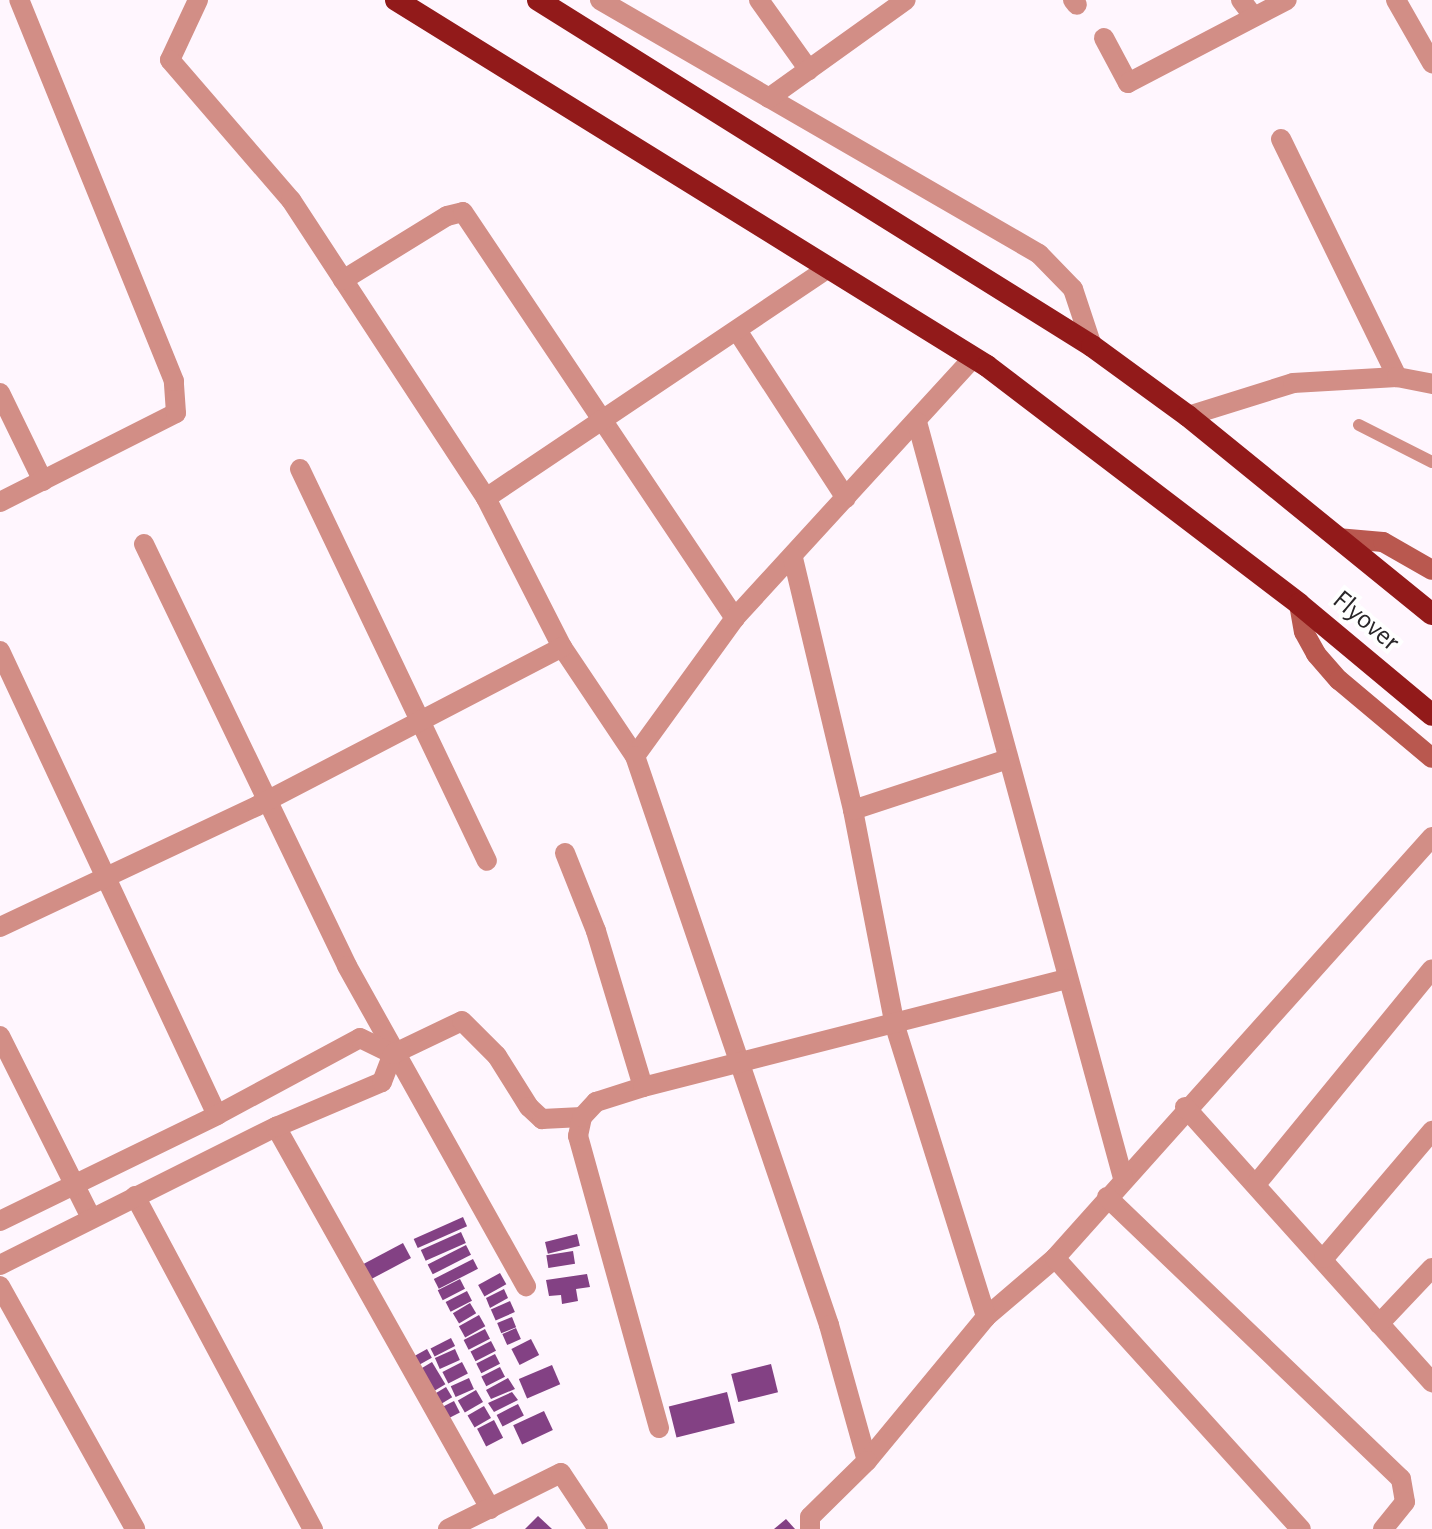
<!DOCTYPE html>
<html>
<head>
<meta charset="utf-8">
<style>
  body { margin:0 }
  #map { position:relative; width:1432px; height:1529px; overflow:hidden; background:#fff6fe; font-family:"Alegreya Sans",sans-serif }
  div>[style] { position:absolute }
  .building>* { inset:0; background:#834184; transform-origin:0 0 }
  .service>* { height:12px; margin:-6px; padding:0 6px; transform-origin:6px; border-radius:6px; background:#d28e86 }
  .minor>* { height:20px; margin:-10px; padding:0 10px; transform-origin:10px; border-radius:10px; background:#d28e86 }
  .secondary>* { height:20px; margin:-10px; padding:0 10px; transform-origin:10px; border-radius:10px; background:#b9584f }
  .trunk>* { height:22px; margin:-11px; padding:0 11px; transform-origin:11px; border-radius:11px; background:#921a1a }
  span { translate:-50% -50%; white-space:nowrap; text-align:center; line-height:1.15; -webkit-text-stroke:8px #fff; paint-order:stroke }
  .street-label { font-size:28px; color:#292629 }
</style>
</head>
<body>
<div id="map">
  <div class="building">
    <div style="left:463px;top:1217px;width:10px;height:54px;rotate:66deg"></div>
    <div style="left:461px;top:1232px;width:12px;height:44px;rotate:66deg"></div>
    <div style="left:577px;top:1234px;width:12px;height:33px;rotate:76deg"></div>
    <div style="left:403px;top:1243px;width:17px;height:48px;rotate:62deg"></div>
    <div style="left:466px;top:1245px;width:11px;height:43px;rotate:63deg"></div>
    <div style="left:573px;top:1251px;width:13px;height:27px;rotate:81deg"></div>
    <div style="left:473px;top:1259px;width:11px;height:44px;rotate:63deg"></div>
    <div style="left:500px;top:1273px;width:13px;height:25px;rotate:61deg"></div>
    <div style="clip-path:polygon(587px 1274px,590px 1287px,576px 1289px,578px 1301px,562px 1304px,561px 1295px,549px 1296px,546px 1280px)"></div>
    <div style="left:460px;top:1279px;width:11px;height:25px;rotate:63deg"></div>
    <div style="clip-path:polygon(504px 1289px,508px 1298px,490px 1308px,486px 1298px)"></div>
    <div style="left:467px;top:1291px;width:11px;height:24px;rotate:63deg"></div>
    <div style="left:510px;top:1301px;width:12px;height:21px;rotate:66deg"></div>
    <div style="left:470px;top:1303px;width:12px;height:20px;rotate:59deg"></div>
    <div style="left:479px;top:1315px;width:13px;height:23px;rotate:61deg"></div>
    <div style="left:512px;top:1317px;width:11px;height:16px;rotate:68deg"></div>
    <div style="left:516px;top:1328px;width:12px;height:15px;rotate:66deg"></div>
    <div style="left:485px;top:1329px;width:11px;height:24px;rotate:63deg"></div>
    <div style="left:451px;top:1338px;width:9px;height:23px;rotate:63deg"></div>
    <div style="left:531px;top:1339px;width:18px;height:22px;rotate:63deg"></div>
    <div style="left:491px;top:1341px;width:11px;height:23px;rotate:63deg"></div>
    <div style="left:427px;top:1349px;width:10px;height:20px;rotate:61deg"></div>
    <div style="left:455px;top:1349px;width:12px;height:22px;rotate:66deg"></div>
    <div style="left:495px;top:1354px;width:11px;height:21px;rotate:63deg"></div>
    <div style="left:432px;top:1362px;width:26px;height:18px;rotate:59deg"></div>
    <div style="left:462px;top:1362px;width:13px;height:22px;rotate:63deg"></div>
    <div style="left:771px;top:1364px;width:29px;height:41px;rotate:76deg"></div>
    <div style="left:552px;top:1365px;width:21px;height:36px;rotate:67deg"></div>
    <div style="left:500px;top:1367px;width:11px;height:21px;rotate:63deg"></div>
    <div style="left:469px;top:1378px;width:12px;height:20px;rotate:66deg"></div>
    <div style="clip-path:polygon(508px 1378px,515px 1389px,491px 1399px,486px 1390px)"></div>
    <div style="left:446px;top:1387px;width:12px;height:16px;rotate:59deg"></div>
    <div style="left:476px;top:1390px;width:14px;height:21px;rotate:60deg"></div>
    <div style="clip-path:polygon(512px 1392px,518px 1400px,494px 1412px,488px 1403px)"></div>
    <div style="left:727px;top:1392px;width:32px;height:60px;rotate:76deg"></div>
    <div style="left:454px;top:1401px;width:13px;height:16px;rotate:63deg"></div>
    <div style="left:518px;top:1404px;width:13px;height:24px;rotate:63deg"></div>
    <div style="left:484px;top:1406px;width:14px;height:19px;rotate:60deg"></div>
    <div style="left:544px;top:1411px;width:21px;height:34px;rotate:65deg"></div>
    <div style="left:494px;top:1420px;width:20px;height:19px;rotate:63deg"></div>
    <div style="clip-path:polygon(538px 1516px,552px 1529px,525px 1529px)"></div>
    <div style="clip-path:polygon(786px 1519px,795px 1529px,774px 1529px)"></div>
  </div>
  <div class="service">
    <div style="left:1359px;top:425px;width:82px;rotate:26.9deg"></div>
  </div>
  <div class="minor">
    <div style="left:198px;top:0;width:66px;rotate:115deg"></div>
    <div style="left:170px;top:60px;width:185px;rotate:49.2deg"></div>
    <div style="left:291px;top:200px;width:356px;rotate:56.8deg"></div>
    <div style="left:486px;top:498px;width:167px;rotate:63deg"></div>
    <div style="left:562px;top:647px;width:131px;rotate:56.2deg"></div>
    <div style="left:600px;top:0;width:507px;rotate:30.05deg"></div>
    <div style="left:1039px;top:254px;width:49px;rotate:45.8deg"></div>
    <div style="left:1073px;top:289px;width:60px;rotate:71.6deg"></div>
    <div style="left:759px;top:0;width:86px;rotate:54.5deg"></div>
    <div style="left:1073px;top:0;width:6px;rotate:51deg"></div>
    <div style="left:1241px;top:0;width:21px;rotate:53deg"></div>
    <div style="left:1396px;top:0;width:73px;rotate:60.3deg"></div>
    <div style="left:1104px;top:38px;width:51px;rotate:61.9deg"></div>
    <div style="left:1128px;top:83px;width:179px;rotate:-27.6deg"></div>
    <div style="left:769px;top:98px;width:168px;rotate:-35.6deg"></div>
    <div style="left:1281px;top:139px;width:265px;rotate:64deg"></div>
    <div style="left:343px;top:280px;width:122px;rotate:-31.6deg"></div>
    <div style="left:447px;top:216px;width:16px;rotate:-14deg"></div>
    <div style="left:463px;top:212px;width:489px;rotate:56.2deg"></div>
    <div style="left:738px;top:332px;width:198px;rotate:57deg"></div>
    <div style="left:973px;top:358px;width:352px;rotate:132.5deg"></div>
    <div style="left:735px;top:618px;width:170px;rotate:125.9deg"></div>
    <div style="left:635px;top:756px;width:601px;rotate:71.17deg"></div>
    <div style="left:829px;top:1325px;width:141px;rotate:74.4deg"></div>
    <div style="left:867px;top:1461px;width:187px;rotate:-50.4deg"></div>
    <div style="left:986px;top:1317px;width:91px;rotate:-40.5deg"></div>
    <div style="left:1055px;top:1258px;width:565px;rotate:-48.16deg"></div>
    <div style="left:0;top:393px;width:98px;rotate:64deg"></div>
    <div style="left:1188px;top:416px;width:110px;rotate:-17.4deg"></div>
    <div style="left:1293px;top:383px;width:104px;rotate:-3.3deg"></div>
    <div style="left:1397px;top:377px;width:36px;rotate:11deg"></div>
    <div style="left:917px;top:422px;width:784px;rotate:74.76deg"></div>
    <div style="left:300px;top:469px;width:434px;rotate:64.5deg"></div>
    <div style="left:486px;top:498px;width:412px;rotate:-33.9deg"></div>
    <div style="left:0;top:502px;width:197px;rotate:-26.8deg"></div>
    <div style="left:176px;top:413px;width:32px;rotate:-94deg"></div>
    <div style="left:174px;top:381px;width:411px;rotate:-112.1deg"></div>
    <div style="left:144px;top:544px;width:468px;rotate:64.3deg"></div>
    <div style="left:347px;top:966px;width:367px;rotate:60.8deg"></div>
    <div style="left:793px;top:558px;width:259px;rotate:76.6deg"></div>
    <div style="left:853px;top:810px;width:220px;rotate:79deg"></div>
    <div style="left:895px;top:1026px;width:305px;rotate:72.6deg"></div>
    <div style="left:0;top:651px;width:512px;rotate:64.94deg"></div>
    <div style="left:853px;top:810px;width:163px;rotate:-18.2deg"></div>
    <div style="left:565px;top:853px;width:84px;rotate:68.3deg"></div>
    <div style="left:596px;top:931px;width:163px;rotate:73.2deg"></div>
    <div style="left:0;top:927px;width:284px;rotate:-25.2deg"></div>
    <div style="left:257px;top:806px;width:344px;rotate:-27.5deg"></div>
    <div style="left:0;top:1036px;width:203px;rotate:63.4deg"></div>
    <div style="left:1185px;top:1107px;width:370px;rotate:48.1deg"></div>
    <div style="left:276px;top:1127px;width:438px;rotate:60.7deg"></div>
    <div style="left:1257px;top:1183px;width:276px;rotate:-50.7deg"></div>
    <div style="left:135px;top:1196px;width:378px;rotate:61.9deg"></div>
    <div style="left:1107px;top:1197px;width:407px;rotate:43.8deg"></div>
    <div style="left:1401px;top:1479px;width:23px;rotate:80deg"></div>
    <div style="left:1405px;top:1502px;width:35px;rotate:129deg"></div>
    <div style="left:0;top:1221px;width:242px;rotate:-26deg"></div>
    <div style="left:217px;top:1115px;width:162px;rotate:-28.3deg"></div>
    <div style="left:360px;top:1038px;width:37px;rotate:26deg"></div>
    <div style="left:1055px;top:1258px;width:366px;rotate:47.8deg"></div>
    <div style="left:1324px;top:1258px;width:167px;rotate:-49.6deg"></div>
    <div style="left:0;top:1265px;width:309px;rotate:-26.6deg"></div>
    <div style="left:276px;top:1127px;width:115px;rotate:-23deg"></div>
    <div style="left:382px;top:1082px;width:30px;rotate:-69deg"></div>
    <div style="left:393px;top:1054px;width:76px;rotate:-25.6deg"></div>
    <div style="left:462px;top:1021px;width:49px;rotate:45deg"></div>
    <div style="left:497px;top:1056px;width:60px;rotate:57.9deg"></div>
    <div style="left:529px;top:1107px;width:18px;rotate:43deg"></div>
    <div style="left:542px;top:1119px;width:40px;rotate:-2.9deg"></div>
    <div style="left:0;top:1286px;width:278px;rotate:60.9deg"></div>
    <div style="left:1379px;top:1324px;width:77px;rotate:-46.6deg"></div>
    <div style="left:659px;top:1428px;width:303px;rotate:-105.5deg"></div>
    <div style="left:578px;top:1136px;width:19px;rotate:-78deg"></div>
    <div style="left:582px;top:1117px;width:21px;rotate:-47deg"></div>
    <div style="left:596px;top:1102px;width:49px;rotate:-17.7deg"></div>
    <div style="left:643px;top:1087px;width:437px;rotate:-14.3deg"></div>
    <div style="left:448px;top:1529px;width:126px;rotate:-26.4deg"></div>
    <div style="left:561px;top:1473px;width:67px;rotate:56.5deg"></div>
    <div style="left:810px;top:1529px;width:12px;rotate:-90deg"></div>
    <div style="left:810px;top:1517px;width:80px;rotate:-44.5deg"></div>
  </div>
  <div class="secondary">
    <div style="left:1337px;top:538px;width:46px;rotate:5deg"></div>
    <div style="left:1383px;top:542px;width:56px;rotate:29.7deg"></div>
    <div style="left:1299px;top:604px;width:28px;rotate:80deg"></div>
    <div style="left:1304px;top:632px;width:25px;rotate:61deg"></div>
    <div style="left:1316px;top:654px;width:35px;rotate:49deg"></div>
    <div style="left:1339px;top:680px;width:121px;rotate:40deg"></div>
  </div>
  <div class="trunk">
    <div style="left:396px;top:0;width:695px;rotate:31.77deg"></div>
    <div style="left:987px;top:366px;width:392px;rotate:37.3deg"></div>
    <div style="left:1299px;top:604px;width:173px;rotate:39.8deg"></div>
    <div style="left:538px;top:0;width:653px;rotate:31.99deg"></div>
    <div style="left:1092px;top:346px;width:119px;rotate:36.1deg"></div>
    <div style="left:1188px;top:416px;width:314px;rotate:39.1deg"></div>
  </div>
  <div class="street-label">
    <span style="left:1366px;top:621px;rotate:40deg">Flyover</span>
  </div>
</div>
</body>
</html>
